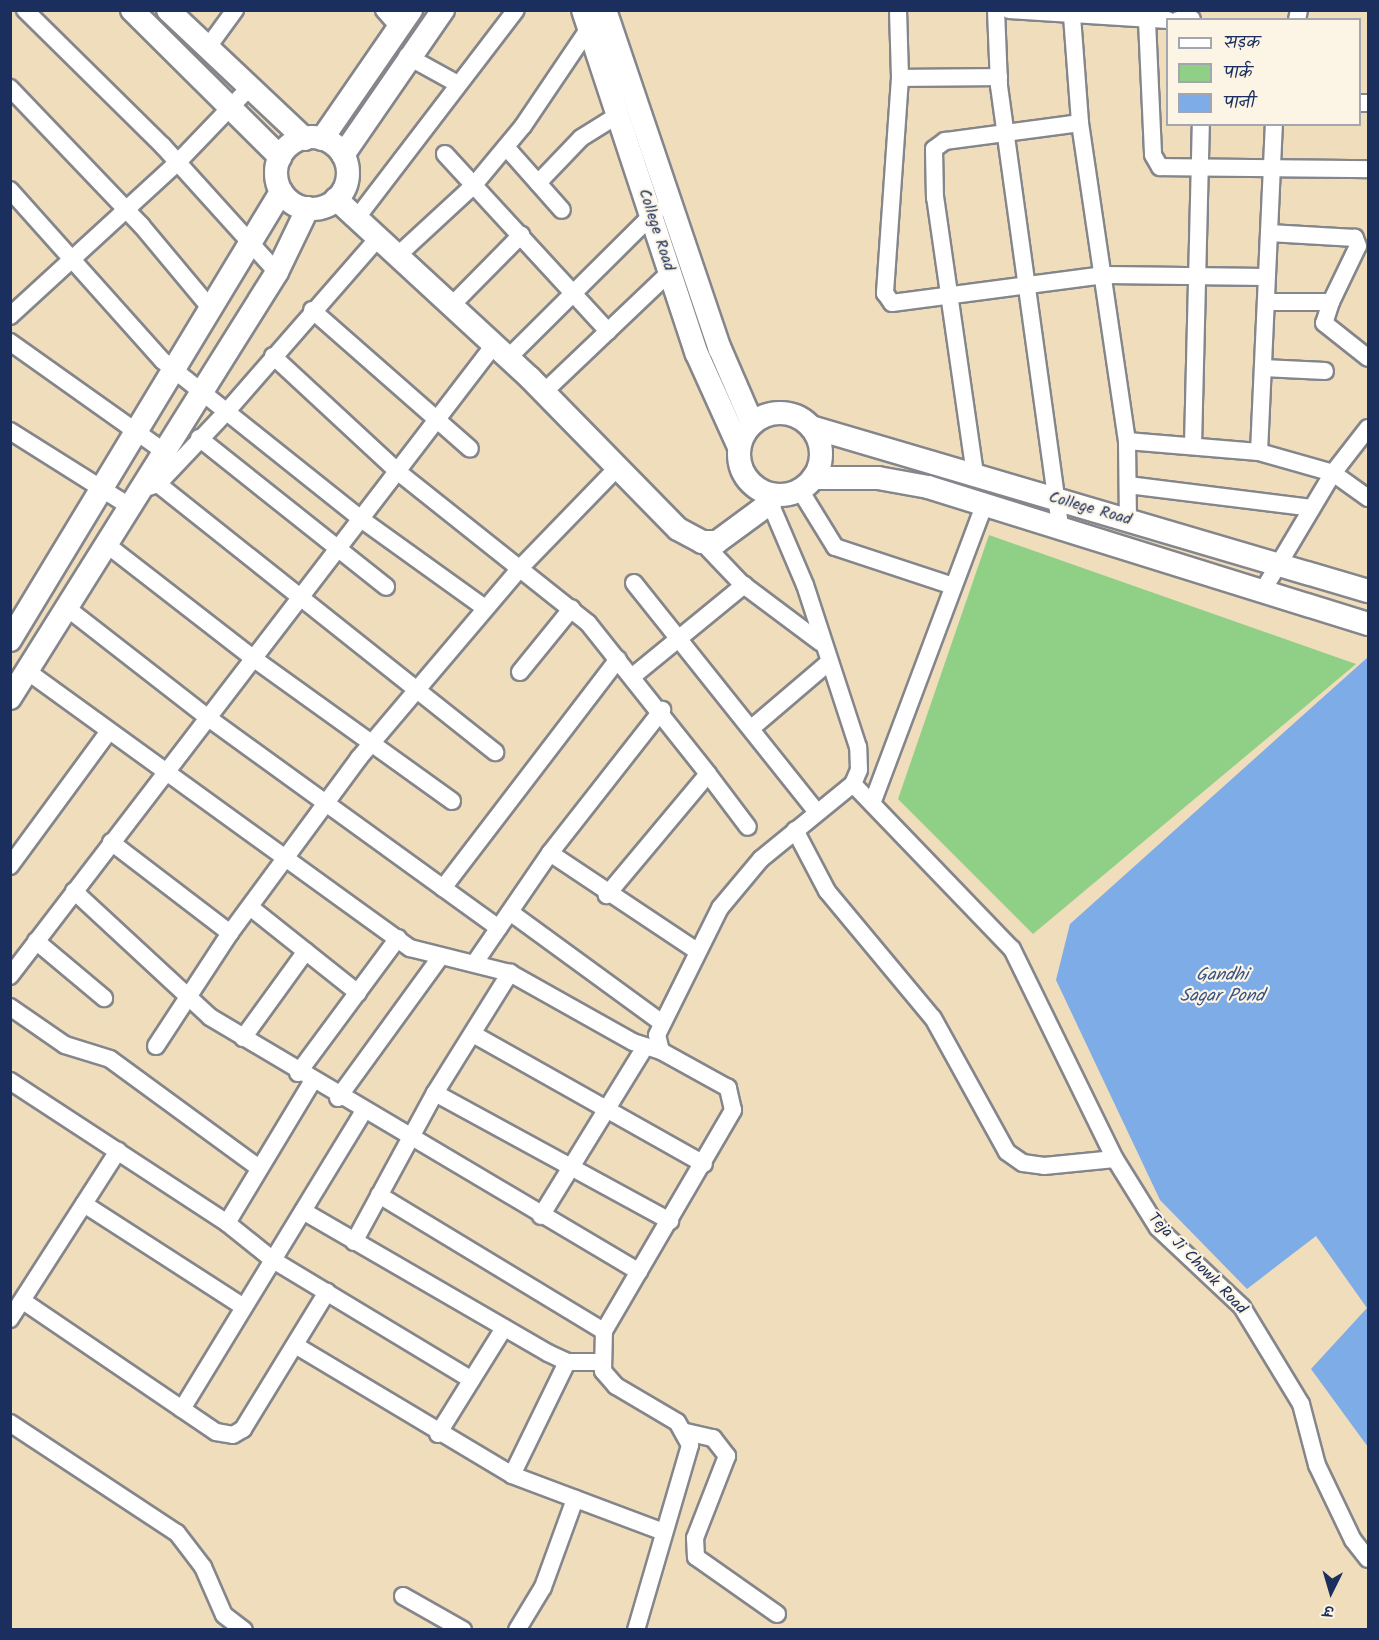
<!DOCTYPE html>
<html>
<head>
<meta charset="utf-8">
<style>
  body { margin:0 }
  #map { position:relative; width:1379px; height:1640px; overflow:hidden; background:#efddbb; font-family:Kalam,"Playpen Sans Deva",sans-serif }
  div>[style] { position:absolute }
  .green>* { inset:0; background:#90d086 }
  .water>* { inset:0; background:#7dace7 }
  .roads { filter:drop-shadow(2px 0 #85868c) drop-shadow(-2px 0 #85868c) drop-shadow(0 2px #85868c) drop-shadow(0 -2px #85868c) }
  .street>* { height:16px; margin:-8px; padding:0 8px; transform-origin:8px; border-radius:8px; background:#fff }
  .secondary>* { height:22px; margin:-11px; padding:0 11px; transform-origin:11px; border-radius:11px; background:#fff }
  .secondary>.ring { margin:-11px; padding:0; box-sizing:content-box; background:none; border:22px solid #fff; border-radius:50% }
  span { translate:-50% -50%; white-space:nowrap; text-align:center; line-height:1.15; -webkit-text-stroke:4.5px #fcf5e5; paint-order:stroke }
  .street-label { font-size:16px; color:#1b2f5e }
  .water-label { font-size:18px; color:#385487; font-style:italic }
  .frame { position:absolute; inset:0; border:12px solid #1b2f5e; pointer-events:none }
  .legend { position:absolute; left:1166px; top:18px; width:195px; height:108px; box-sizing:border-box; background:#fcf5e5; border:2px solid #a2a6af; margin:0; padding:8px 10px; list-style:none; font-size:18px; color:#1b2f5e }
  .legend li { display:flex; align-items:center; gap:12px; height:30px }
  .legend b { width:30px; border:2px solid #a2a6af }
  .north { position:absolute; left:1301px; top:1562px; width:60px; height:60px; -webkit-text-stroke:4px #fcf5e5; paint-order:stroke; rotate:185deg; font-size:16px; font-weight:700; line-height:24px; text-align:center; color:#1b2f5e }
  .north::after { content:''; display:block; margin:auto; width:21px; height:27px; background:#1b2f5e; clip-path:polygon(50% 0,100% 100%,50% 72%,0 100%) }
</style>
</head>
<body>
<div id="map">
  <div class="green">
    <div style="clip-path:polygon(989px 535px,1356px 664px,1033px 934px,898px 799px)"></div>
  </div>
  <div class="water">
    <div style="clip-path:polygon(1368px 657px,1368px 1447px,1311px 1369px,1367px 1308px,1316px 1236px,1247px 1289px,1160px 1200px,1056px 980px,1070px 924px)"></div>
  </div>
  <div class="roads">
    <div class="street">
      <div style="left:25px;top:10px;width:194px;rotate:44.6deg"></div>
      <div style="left:163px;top:146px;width:170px;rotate:47.9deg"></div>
      <div style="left:384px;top:10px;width:21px;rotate:49deg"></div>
      <div style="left:898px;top:10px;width:68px;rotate:88.3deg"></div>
      <div style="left:900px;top:78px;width:216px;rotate:94deg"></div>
      <div style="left:885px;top:293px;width:12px;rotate:55deg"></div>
      <div style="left:892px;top:303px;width:216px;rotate:-7.5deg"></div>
      <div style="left:1106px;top:275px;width:160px;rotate:0.7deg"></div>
      <div style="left:996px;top:10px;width:76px;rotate:87.7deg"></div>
      <div style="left:999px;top:86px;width:448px;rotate:82.1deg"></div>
      <div style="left:1009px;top:10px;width:159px;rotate:3.6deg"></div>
      <div style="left:1072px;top:16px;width:107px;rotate:85.7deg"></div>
      <div style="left:1080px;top:123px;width:321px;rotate:81.6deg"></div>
      <div style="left:1127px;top:441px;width:78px;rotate:89.3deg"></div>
      <div style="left:1178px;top:20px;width:14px;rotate:-4deg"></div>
      <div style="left:1297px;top:20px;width:10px;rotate:-79deg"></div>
      <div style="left:1147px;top:21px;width:134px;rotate:87.4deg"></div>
      <div style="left:1153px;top:155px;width:14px;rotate:60deg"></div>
      <div style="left:1160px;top:167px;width:208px;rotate:0.6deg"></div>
      <div style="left:208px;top:47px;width:46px;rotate:-53.9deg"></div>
      <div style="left:407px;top:56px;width:58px;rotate:28.8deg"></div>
      <div style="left:900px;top:78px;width:99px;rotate:-0.6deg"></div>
      <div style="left:10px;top:88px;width:190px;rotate:46.3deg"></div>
      <div style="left:141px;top:225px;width:109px;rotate:50.2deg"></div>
      <div style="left:1360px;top:103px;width:8px"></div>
      <div style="left:506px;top:147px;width:84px;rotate:48.4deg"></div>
      <div style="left:445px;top:154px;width:241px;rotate:47.4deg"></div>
      <div style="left:538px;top:183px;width:62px;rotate:-46.3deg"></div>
      <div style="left:581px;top:138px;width:44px;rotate:-31.9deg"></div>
      <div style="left:10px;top:190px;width:229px;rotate:48.2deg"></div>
      <div style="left:163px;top:361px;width:253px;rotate:38.6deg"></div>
      <div style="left:361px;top:519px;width:153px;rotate:35.7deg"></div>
      <div style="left:356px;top:219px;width:263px;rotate:-52.6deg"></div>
      <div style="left:396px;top:257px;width:106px;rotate:-42.7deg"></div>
      <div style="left:474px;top:185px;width:77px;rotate:-50.3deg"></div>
      <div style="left:523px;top:126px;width:118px;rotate:-56deg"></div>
      <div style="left:1266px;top:302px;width:65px"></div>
      <div style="left:1331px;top:302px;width:62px;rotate:-64.3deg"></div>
      <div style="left:1358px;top:246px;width:9px;rotate:-111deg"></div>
      <div style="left:1355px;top:238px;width:86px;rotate:-176.7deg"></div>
      <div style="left:1331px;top:302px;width:22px;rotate:108deg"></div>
      <div style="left:1324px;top:323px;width:56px;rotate:38.5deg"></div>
      <div style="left:451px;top:306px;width:100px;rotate:-45.4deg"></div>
      <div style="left:312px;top:310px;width:210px;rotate:41.3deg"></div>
      <div style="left:10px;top:316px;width:228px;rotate:-42.5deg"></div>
      <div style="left:178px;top:162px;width:105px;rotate:-46.2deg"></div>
      <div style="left:10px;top:342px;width:190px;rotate:35.4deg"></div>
      <div style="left:273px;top:356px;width:169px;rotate:42.8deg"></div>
      <div style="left:397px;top:471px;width:244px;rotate:38.5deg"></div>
      <div style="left:588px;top:623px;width:193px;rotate:51.5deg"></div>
      <div style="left:708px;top:774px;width:158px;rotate:129.9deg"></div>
      <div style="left:508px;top:358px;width:210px;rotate:-44.8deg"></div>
      <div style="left:1263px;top:368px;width:62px;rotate:2.8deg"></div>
      <div style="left:544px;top:392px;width:174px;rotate:-43.6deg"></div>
      <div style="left:10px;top:431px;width:141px;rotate:32.2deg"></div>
      <div style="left:199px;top:438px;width:239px;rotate:38.5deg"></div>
      <div style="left:1127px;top:441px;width:132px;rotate:4.8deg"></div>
      <div style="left:1259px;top:452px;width:77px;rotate:15.8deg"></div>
      <div style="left:1333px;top:473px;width:43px;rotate:35.5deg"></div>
      <div style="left:1193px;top:445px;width:321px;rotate:-88.6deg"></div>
      <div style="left:1259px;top:452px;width:328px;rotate:-87.4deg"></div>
      <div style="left:975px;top:474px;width:279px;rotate:-98.2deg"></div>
      <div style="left:935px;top:198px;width:49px;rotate:-91.2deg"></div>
      <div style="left:934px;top:149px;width:14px;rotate:-36deg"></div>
      <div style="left:945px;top:141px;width:136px;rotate:-7.6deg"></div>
      <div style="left:158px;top:484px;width:431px;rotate:38.5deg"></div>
      <div style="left:1128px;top:485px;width:185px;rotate:7.1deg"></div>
      <div style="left:149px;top:487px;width:9px;rotate:-18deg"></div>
      <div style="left:158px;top:484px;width:102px;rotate:-46.6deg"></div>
      <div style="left:228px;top:410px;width:227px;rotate:-48.9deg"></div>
      <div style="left:800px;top:490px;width:67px;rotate:58.4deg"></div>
      <div style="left:835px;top:547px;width:124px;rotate:18.3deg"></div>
      <div style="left:702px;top:542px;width:57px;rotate:46.4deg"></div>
      <div style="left:741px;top:583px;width:99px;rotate:36.8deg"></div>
      <div style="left:106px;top:544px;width:186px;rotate:37.8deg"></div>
      <div style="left:253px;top:658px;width:245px;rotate:35.7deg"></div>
      <div style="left:634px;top:583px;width:293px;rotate:51.4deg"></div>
      <div style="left:1262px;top:592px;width:139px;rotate:-59.2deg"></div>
      <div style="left:1333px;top:473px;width:57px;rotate:-52.1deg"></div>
      <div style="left:67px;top:608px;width:177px;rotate:37.9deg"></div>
      <div style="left:207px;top:717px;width:360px;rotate:35.9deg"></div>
      <div style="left:27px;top:671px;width:473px;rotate:35.9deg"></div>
      <div style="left:410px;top:948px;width:103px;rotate:14deg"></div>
      <div style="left:510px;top:973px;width:141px;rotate:29.3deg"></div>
      <div style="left:633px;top:1042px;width:29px;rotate:18deg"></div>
      <div style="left:520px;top:672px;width:82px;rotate:-50.9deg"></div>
      <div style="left:633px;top:676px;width:144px;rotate:-39.3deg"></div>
      <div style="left:753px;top:727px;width:99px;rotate:-40.5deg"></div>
      <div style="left:708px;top:774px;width:66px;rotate:53deg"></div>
      <div style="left:853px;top:784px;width:229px;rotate:46.1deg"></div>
      <div style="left:1012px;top:949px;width:234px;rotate:63.9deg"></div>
      <div style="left:873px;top:801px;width:315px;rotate:-69.4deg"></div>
      <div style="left:795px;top:830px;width:69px;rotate:62.3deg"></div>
      <div style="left:827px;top:891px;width:165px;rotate:50.2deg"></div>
      <div style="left:933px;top:1018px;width:153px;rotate:61.1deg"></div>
      <div style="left:1007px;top:1152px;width:19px;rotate:35deg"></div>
      <div style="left:1023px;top:1163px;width:21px;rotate:8deg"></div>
      <div style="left:1044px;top:1166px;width:71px;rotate:-5.6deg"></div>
      <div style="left:1115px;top:1159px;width:81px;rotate:58.1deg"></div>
      <div style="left:1158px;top:1228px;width:115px;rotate:43.2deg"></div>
      <div style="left:1242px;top:1307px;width:114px;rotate:58.7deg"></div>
      <div style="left:1301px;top:1404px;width:63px;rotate:75.3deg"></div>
      <div style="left:1317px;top:1465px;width:83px;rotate:64.4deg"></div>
      <div style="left:1353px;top:1540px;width:24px;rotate:52deg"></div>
      <div style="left:111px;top:842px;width:150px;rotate:37.4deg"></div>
      <div style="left:550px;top:853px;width:177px;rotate:33.7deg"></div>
      <div style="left:10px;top:866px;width:164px;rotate:-53.7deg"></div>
      <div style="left:443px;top:888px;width:288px;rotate:-52.6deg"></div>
      <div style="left:74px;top:891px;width:185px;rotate:42.8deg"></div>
      <div style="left:210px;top:1017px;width:499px;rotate:30.7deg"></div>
      <div style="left:250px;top:907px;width:138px;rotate:38.5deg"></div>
      <div style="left:510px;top:912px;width:187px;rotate:36.1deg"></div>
      <div style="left:36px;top:941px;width:89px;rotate:40deg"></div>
      <div style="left:476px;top:961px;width:131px;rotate:-55.6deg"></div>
      <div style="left:550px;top:853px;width:182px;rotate:-51.9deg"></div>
      <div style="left:10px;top:976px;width:795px;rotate:-52.51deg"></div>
      <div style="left:10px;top:1007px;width:67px;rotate:34.6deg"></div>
      <div style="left:65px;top:1045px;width:47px;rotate:17.3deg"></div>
      <div style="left:110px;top:1059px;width:185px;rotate:36.2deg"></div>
      <div style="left:473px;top:1034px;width:265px;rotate:29.4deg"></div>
      <div style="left:243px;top:1038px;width:107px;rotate:-54.1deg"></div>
      <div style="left:156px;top:1046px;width:135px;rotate:-56.8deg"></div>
      <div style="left:230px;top:933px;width:217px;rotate:-53.6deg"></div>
      <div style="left:359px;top:758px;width:252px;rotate:-49.7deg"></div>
      <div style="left:522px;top:566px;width:136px;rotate:-45.9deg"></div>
      <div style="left:298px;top:1073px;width:168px;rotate:-53.5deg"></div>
      <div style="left:10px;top:1081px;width:259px;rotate:33.2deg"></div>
      <div style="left:227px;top:1223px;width:59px;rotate:38.8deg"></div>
      <div style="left:273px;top:1260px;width:232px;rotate:31.1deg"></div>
      <div style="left:435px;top:1093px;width:268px;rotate:28.6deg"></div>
      <div style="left:338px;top:1098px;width:175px;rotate:-54deg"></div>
      <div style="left:379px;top:1195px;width:263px;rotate:31.2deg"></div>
      <div style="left:84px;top:1204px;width:190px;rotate:32.8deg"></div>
      <div style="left:303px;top:1211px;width:283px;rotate:30.1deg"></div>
      <div style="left:548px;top:1353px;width:21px;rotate:25deg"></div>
      <div style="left:567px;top:1362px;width:34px"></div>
      <div style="left:541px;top:1216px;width:198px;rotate:-58.4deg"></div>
      <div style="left:227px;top:1223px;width:165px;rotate:-58.9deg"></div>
      <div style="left:354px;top:1242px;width:170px;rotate:-61.5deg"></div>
      <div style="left:435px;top:1093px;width:142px;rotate:-58deg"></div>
      <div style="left:23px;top:1301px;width:233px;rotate:34.2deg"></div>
      <div style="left:216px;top:1432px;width:17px;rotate:10deg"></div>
      <div style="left:233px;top:1435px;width:12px;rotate:-31deg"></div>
      <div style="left:243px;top:1429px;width:161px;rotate:-58.5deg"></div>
      <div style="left:10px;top:1319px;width:200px;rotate:-57.3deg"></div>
      <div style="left:295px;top:1345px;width:253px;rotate:30.9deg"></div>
      <div style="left:512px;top:1475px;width:162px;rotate:20.6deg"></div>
      <div style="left:182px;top:1409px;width:348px;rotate:-58.6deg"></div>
      <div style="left:10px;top:1423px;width:200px;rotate:33.4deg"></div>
      <div style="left:177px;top:1533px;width:43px;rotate:52.6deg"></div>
      <div style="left:203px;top:1567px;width:52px;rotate:66.4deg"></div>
      <div style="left:224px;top:1615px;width:25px;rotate:37deg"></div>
      <div style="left:686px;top:1432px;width:28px;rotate:13deg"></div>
      <div style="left:713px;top:1438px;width:23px;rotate:52deg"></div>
      <div style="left:727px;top:1456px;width:88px;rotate:111.3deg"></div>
      <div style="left:695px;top:1538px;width:19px;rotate:87deg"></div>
      <div style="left:696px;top:1557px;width:99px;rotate:35.1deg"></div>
      <div style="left:438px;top:1434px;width:125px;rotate:-58.1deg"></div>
      <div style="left:512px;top:1475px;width:126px;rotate:-64deg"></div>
      <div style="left:403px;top:1596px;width:69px;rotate:29.5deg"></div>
      <div style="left:517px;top:1630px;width:50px;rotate:-58.8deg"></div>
      <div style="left:543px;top:1587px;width:94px;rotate:-70deg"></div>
      <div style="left:636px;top:1630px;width:193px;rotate:-73.7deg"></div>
      <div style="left:690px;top:1445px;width:26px;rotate:-119deg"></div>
      <div style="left:677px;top:1422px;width:71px;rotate:-149.5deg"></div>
      <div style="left:616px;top:1386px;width:20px;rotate:-131deg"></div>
      <div style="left:603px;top:1371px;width:40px;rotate:-88.6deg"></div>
      <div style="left:604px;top:1331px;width:256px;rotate:-59.7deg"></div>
      <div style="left:733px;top:1110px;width:23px;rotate:-103deg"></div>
      <div style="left:728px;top:1088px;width:77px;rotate:-151.1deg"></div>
      <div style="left:661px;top:1051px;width:16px;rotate:-104deg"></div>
      <div style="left:657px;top:1035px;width:142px;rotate:-63.6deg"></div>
      <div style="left:720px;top:908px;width:64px;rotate:-50.1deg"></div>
      <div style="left:761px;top:859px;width:119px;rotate:-39.2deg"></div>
      <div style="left:853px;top:784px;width:15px;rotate:-67deg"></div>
      <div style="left:859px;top:770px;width:23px;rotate:-92deg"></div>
      <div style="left:858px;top:747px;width:170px;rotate:-108.1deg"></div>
      <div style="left:805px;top:585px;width:89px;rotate:-113.1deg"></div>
    </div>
    <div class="secondary">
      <div style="left:132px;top:10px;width:209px;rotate:44.8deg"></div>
      <div style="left:168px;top:10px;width:188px;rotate:43.3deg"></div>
      <div style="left:583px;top:10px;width:362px;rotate:71.7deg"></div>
      <div style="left:697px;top:354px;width:102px;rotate:65.7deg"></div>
      <div style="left:605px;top:10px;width:358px;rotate:71.3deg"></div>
      <div style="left:720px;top:349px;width:81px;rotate:66.6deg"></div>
      <div class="ring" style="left:276px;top:137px;width:50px;height:50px"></div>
      <div style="left:322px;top:139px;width:157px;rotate:-55.4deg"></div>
      <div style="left:343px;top:155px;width:176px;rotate:-55.4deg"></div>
      <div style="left:336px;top:199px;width:264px;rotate:42.7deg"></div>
      <div style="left:530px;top:378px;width:211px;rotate:45.6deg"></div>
      <div style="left:678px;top:529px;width:27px;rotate:28deg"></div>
      <div style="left:702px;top:542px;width:15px"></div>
      <div style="left:717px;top:542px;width:66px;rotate:-36.3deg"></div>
      <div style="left:770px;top:503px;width:9px;rotate:-72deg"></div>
      <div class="ring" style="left:739px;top:413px;width:60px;height:60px"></div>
      <div style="left:811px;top:427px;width:581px;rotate:16.41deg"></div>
      <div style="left:813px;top:478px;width:65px"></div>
      <div style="left:878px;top:478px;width:51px;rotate:10.2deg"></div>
      <div style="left:928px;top:487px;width:461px;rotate:17.3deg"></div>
      <div style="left:10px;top:640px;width:524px;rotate:-58.83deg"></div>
      <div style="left:10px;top:698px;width:503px;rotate:-57.92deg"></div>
      <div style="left:277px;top:272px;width:71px;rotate:-64.2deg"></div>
    </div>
  </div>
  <div class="street-label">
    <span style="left:656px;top:230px;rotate:72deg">College Road</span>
    <span style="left:1090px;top:509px;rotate:16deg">College Road</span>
    <span style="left:1197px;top:1264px;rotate:46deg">Teja Ji Chowk Road</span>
  </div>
  <div class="water-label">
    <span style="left:1222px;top:987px">Gandhi<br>Sagar Pond</span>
  </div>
  <div class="frame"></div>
  <ul class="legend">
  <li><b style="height:8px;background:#fff"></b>सड़क</li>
  <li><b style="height:16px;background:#90d086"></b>पार्क</li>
  <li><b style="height:16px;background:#7dace7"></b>पानी</li>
  </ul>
  <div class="north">उ</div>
</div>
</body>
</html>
